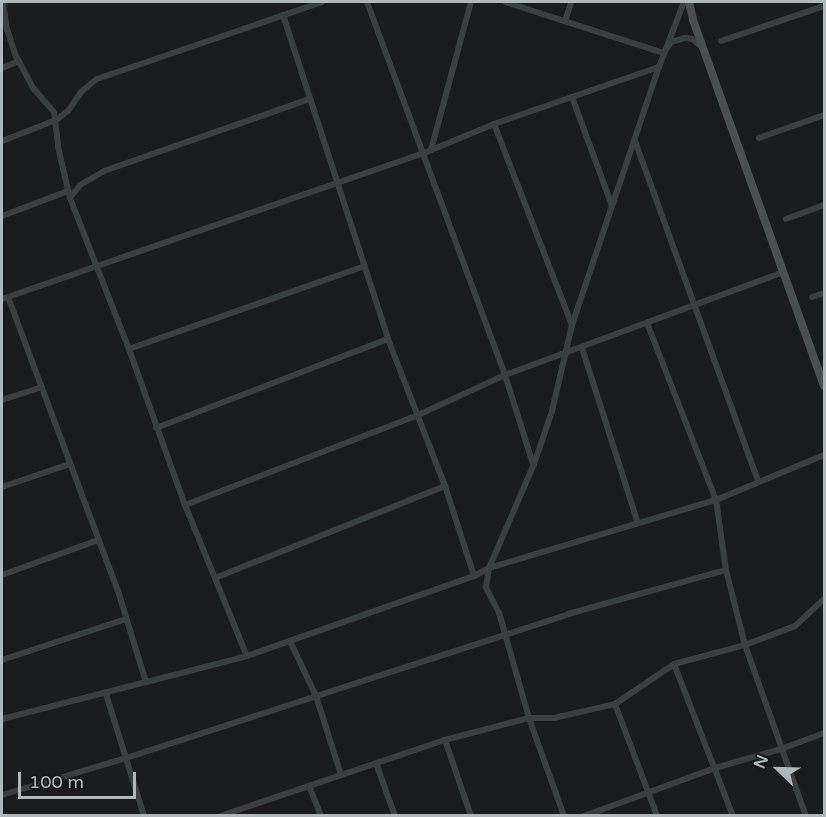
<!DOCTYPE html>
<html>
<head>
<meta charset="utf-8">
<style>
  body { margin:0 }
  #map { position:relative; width:826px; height:817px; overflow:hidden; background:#1a1b1c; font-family:"Varela Round",sans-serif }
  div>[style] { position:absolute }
  .street>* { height:6px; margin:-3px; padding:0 3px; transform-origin:3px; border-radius:3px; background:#3c3f40 }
  .secondary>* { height:8px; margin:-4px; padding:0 4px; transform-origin:4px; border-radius:4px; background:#4a4f50 }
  span { translate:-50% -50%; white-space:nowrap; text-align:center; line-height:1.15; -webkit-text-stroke:4.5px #151617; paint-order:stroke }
  .frame { position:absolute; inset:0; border:3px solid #aeb8ba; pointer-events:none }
  .north { position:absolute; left:748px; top:739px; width:60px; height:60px; -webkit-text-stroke:4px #151617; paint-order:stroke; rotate:293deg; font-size:16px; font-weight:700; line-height:24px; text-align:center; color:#aeb8ba }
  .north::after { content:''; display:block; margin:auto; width:21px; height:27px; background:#aeb8ba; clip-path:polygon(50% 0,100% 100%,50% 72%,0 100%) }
  .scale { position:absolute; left:18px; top:772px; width:118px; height:27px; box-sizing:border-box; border:3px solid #aeb8ba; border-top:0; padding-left:8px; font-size:18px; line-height:21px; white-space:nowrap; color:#aeb8ba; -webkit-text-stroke:4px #151617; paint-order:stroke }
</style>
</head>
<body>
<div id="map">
  <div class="street">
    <div style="left:3px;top:2px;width:27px;rotate:82deg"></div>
    <div style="left:7px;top:29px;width:26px;rotate:72deg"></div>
    <div style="left:15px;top:54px;width:40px;rotate:62deg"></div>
    <div style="left:34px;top:89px;width:30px;rotate:49deg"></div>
    <div style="left:54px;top:112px;width:35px;rotate:83deg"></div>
    <div style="left:58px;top:147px;width:52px;rotate:76.8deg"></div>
    <div style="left:70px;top:198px;width:162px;rotate:68.7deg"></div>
    <div style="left:129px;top:349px;width:166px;rotate:70.3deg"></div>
    <div style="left:185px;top:505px;width:163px;rotate:67.7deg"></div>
    <div style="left:367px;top:2px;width:398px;rotate:69.7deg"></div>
    <div style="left:505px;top:375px;width:93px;rotate:72.5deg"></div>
    <div style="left:505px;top:2px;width:167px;rotate:17.8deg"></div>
    <div style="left:664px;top:53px;width:13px;rotate:-58deg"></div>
    <div style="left:671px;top:42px;width:15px;rotate:-16deg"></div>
    <div style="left:685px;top:38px;width:7px;rotate:8deg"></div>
    <div style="left:692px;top:39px;width:13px;rotate:39deg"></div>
    <div style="left:283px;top:15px;width:341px;rotate:72deg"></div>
    <div style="left:388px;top:339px;width:158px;rotate:68.8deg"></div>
    <div style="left:445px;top:486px;width:95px;rotate:72.1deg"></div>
    <div style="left:565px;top:21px;width:20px;rotate:-72deg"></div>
    <div style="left:721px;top:41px;width:109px;rotate:-18.8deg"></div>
    <div style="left:2px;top:68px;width:18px;rotate:-22deg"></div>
    <div style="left:572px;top:97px;width:116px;rotate:69.8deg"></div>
    <div style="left:494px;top:124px;width:216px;rotate:68.8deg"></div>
    <div style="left:759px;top:138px;width:69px;rotate:-19.5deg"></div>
    <div style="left:2px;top:141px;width:58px;rotate:-21.3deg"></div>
    <div style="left:56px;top:120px;width:15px;rotate:-37deg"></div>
    <div style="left:68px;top:111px;width:24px;rotate:-55deg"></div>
    <div style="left:82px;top:91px;width:19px;rotate:-39deg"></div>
    <div style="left:97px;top:79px;width:238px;rotate:-18.9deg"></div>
    <div style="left:635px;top:141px;width:362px;rotate:70.1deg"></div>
    <div style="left:431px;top:150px;width:153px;rotate:-74.9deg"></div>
    <div style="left:70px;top:198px;width:16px;rotate:-52deg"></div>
    <div style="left:80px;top:185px;width:28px;rotate:-30deg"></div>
    <div style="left:104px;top:171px;width:218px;rotate:-19.3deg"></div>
    <div style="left:2px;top:216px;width:71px;rotate:-20.7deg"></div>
    <div style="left:786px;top:219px;width:40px;rotate:-20.2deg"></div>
    <div style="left:8px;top:297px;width:314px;rotate:69.5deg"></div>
    <div style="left:118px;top:591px;width:95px;rotate:72.9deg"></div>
    <div style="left:812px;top:297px;width:13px;rotate:-18deg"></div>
    <div style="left:2px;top:299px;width:447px;rotate:-19.1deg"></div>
    <div style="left:424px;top:153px;width:76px;rotate:-22.5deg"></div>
    <div style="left:494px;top:124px;width:175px;rotate:-19.1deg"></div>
    <div style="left:647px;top:323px;width:190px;rotate:68.7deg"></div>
    <div style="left:716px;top:500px;width:71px;rotate:81.9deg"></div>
    <div style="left:726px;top:570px;width:77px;rotate:75.8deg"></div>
    <div style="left:745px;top:645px;width:182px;rotate:70.4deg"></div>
    <div style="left:582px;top:348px;width:184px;rotate:72.3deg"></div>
    <div style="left:129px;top:349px;width:250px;rotate:-19.4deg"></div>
    <div style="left:2px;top:400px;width:42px;rotate:-18deg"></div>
    <div style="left:156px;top:428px;width:248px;rotate:-21deg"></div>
    <div style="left:2px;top:487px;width:72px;rotate:-18.7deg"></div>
    <div style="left:185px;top:505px;width:250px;rotate:-21.1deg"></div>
    <div style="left:418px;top:415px;width:96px;rotate:-24.7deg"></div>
    <div style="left:505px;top:375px;width:297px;rotate:-20.3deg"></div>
    <div style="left:2px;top:575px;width:102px;rotate:-20deg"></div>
    <div style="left:215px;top:578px;width:248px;rotate:-21.8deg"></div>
    <div style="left:290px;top:641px;width:61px;rotate:64.7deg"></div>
    <div style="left:316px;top:696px;width:83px;rotate:72.4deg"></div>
    <div style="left:2px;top:660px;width:131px;rotate:-18.3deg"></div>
    <div style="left:674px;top:664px;width:163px;rotate:68.8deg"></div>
    <div style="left:106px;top:694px;width:128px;rotate:72.7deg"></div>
    <div style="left:615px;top:704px;width:120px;rotate:69.4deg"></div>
    <div style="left:2px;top:719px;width:253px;rotate:-14.4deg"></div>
    <div style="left:247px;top:656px;width:241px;rotate:-19.4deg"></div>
    <div style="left:474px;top:576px;width:17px;rotate:-28deg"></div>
    <div style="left:489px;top:568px;width:237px;rotate:-16.7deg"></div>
    <div style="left:716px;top:500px;width:117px;rotate:-22.6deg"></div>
    <div style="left:445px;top:740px;width:80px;rotate:71.1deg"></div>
    <div style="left:376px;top:763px;width:56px;rotate:70.3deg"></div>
    <div style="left:309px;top:786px;width:32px;rotate:68deg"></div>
    <div style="left:2px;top:795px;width:129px;rotate:-16.6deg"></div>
    <div style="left:126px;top:758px;width:465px;rotate:-18deg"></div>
    <div style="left:568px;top:614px;width:164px;rotate:-15.6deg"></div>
    <div style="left:220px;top:816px;width:237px;rotate:-18.7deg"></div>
    <div style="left:445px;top:740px;width:87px;rotate:-14.7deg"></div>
    <div style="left:529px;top:718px;width:25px"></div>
    <div style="left:554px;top:718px;width:63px;rotate:-12.9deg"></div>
    <div style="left:615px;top:704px;width:71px;rotate:-34.1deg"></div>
    <div style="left:674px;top:664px;width:73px;rotate:-15deg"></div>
    <div style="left:745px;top:645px;width:53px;rotate:-20.8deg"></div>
    <div style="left:795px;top:626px;width:40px;rotate:-43deg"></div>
    <div style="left:564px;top:816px;width:104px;rotate:-109.7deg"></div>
    <div style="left:529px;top:718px;width:109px;rotate:-105.9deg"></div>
    <div style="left:499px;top:613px;width:29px;rotate:-117deg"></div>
    <div style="left:486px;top:587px;width:19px;rotate:-81deg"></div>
    <div style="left:489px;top:568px;width:113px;rotate:-66.6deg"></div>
    <div style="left:534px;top:464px;width:56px;rotate:-71.2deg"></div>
    <div style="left:552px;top:411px;width:88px;rotate:-76.9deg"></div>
    <div style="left:572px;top:325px;width:272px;rotate:-71.4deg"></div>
    <div style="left:659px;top:67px;width:70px;rotate:-69deg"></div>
    <div style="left:584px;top:816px;width:140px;rotate:-20.1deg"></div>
    <div style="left:715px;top:768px;width:69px;rotate:-16.1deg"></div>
    <div style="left:781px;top:749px;width:46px;rotate:-20.4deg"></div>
  </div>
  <div class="secondary">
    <div style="left:689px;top:2px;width:18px;rotate:77deg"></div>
    <div style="left:693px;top:20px;width:388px;rotate:70.3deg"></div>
  </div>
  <div class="frame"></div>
  <div class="north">N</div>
  <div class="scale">100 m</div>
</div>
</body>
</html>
